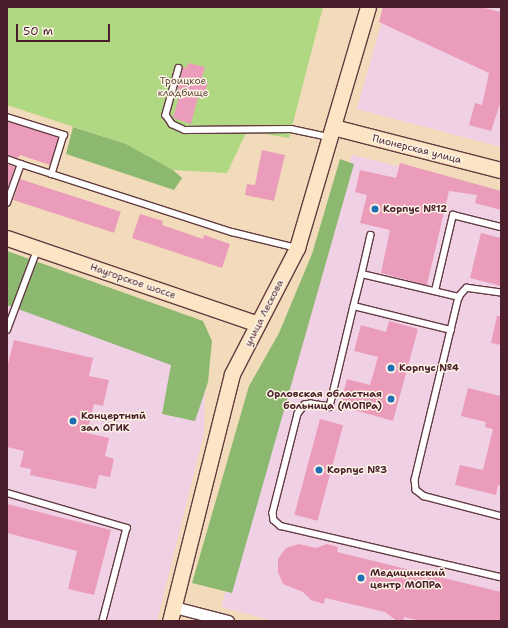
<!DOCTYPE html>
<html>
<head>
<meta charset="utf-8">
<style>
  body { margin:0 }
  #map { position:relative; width:508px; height:628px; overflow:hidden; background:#f1dbbb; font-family:"Shantell Sans",sans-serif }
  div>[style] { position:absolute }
  .built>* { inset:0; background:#f0d0e5 }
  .green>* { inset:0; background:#b0d781 }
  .forest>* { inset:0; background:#8cb86f }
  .building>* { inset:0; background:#eb9cbb; transform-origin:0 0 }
  .roads { filter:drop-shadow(1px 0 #633b41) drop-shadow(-1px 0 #633b41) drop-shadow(0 1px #633b41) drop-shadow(0 -1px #633b41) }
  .service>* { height:5.5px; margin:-2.75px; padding:0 2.75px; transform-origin:2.75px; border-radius:2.75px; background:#fff }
  .minor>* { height:11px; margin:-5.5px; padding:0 5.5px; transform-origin:5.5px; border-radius:5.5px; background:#fff }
  .secondary>* { height:15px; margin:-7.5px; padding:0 7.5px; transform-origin:7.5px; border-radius:7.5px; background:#fce5c4 }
  .dots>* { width:11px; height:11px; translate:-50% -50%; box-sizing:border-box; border:2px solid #fcf5e5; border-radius:50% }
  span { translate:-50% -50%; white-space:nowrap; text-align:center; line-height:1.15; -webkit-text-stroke:3px #fcf5e5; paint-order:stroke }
  .park-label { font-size:10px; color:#644d40 }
  .street-label { font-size:10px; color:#4a1f2b }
  .poi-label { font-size:10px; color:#4a1f2b; font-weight:700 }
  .left { translate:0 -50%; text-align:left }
  .right { translate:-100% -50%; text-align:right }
  .frame { position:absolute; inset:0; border:8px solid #4a1f2b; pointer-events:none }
  .scale { position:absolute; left:16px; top:24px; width:94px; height:18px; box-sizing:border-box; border:2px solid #4a1f2b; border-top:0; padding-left:5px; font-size:12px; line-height:14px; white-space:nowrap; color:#4a1f2b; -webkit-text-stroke:3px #fcf5e5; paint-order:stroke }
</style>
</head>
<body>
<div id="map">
  <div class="built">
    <div style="clip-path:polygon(386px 7px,501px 7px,501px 147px,357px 109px)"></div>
    <div style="clip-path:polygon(352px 155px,501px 191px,501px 621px,274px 621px,221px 607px)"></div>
    <div style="clip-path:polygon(7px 292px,206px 364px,204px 433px,157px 621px,7px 621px)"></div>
  </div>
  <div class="green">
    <div style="clip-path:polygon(7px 7px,323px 7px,289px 138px,247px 131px,227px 173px,173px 170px,126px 144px,7px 105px)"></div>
  </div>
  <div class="forest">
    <div style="clip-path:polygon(73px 127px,126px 144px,173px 170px,182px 178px,174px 190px,66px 154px)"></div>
    <div style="clip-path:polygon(340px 159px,354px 164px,232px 593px,192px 583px,249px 386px,279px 333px,312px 254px)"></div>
    <div style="clip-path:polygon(7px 251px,203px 321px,212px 341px,208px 382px,195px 421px,162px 414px,171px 365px,7px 305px)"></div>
  </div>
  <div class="building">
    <div style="clip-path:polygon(383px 7px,480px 7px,501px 12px,501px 101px,491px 131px,469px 125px,475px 103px,482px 105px,489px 73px,379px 22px)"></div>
    <div style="clip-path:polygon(188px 63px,205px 67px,201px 80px,208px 82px,203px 98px,198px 97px,191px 124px,173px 118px,180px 93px,177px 92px,183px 67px,187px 68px)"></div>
    <div style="clip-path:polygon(7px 121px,59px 138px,50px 165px,20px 155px,18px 158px,7px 155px)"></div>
    <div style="clip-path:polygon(262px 150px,285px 155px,274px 201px,245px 195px,247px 184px,255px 185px)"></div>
    <div style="clip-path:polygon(400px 163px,501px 191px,501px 210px,475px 203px,477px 195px,449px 191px,427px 285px,381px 273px,390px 230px,360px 223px,367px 195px,355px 192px,360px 170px,396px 178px)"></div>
    <div style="clip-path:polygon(7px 164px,15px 167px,7px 190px)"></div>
    <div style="left:20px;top:179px;width:106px;height:22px;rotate:18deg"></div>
    <div style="clip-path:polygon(140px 214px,163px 221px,162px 225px,203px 239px,204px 235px,230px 244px,222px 268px,132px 238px)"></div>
    <div style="clip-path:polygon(481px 233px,501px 238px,501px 286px,470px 278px)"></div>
    <div style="clip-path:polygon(497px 316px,501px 316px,501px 345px,491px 343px)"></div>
    <div style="clip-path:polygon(389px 321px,418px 329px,393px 421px,340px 406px,347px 379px,370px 385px,378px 357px,354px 351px,361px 325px,386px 332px)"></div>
    <div style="clip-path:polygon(14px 340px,93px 358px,89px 376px,109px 380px,103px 406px,94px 404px,87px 433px,109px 438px,105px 456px,114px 459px,110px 477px,99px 475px,96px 489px,30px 475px,31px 469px,20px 467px,24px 451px,7px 447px,7px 368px)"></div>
    <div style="clip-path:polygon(468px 388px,501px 396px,501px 486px,498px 485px,496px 495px,455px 485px,460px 465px,483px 470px,493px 429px,485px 427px,486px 422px,461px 416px)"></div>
    <div style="left:320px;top:419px;width:24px;height:99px;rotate:15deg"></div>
    <div style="clip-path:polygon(7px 504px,111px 530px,94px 595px,68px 589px,77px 551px,7px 533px)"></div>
    <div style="clip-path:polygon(299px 544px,316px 548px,327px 544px,338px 547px,337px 552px,501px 592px,501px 621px,421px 621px,404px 617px,403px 621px,397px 621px,385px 612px,325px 598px,324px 604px,311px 600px,303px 592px,283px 584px,278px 572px,278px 559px,286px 548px)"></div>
  </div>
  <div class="roads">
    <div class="service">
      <div style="left:179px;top:68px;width:49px;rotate:105.5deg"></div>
      <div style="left:166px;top:115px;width:11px;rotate:56deg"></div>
      <div style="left:172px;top:124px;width:14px;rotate:25deg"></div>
      <div style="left:185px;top:130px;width:106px;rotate:-0.5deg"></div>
      <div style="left:291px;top:129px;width:40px;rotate:12deg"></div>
      <div style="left:7px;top:117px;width:60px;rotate:17.5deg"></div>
      <div style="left:64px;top:135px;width:41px;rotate:107.1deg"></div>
      <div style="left:7px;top:159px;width:15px;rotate:20deg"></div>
      <div style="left:7px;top:203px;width:41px;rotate:-70.3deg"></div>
      <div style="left:21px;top:164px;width:222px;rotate:17.9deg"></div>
      <div style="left:232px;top:232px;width:67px;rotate:13.8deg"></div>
      <div style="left:371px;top:235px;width:40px;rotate:103deg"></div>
      <div style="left:362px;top:274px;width:100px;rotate:13.3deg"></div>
      <div style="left:362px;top:274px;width:33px;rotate:104deg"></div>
      <div style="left:354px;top:306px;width:100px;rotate:13.9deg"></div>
      <div style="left:435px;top:291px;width:78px;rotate:-76.7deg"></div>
      <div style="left:453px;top:215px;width:49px;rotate:14deg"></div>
      <div style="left:501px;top:293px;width:34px;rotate:-172deg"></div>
      <div style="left:467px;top:288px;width:12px;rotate:132deg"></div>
      <div style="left:459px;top:297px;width:188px;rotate:103.5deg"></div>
      <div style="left:415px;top:480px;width:10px;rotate:84deg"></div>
      <div style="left:416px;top:490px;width:10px;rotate:37deg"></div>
      <div style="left:424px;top:496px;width:80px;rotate:14.6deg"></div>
      <div style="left:354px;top:306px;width:104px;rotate:103.4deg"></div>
      <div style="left:330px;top:407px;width:19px;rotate:-171deg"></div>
      <div style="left:311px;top:404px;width:6px;rotate:171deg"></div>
      <div style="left:305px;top:405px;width:11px;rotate:128deg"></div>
      <div style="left:298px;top:414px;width:102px;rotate:104.2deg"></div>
      <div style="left:273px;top:513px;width:7px;rotate:82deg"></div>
      <div style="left:274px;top:520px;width:9px;rotate:41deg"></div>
      <div style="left:281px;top:526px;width:226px;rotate:13.1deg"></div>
      <div style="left:7px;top:330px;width:85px;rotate:-69.4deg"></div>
      <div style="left:7px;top:493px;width:125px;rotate:16.3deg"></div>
      <div style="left:127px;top:528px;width:96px;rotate:104.5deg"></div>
    </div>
    <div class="minor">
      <div style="left:174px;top:607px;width:56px;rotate:14.5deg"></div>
    </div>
    <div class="secondary">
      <div style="left:333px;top:127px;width:173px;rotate:14.4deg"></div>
      <div style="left:7px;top:238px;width:265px;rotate:18.9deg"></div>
      <div style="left:170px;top:621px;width:255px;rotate:-75.9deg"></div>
      <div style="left:232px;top:374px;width:142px;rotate:-62.7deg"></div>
      <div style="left:297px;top:248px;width:251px;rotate:-73.6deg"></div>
    </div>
  </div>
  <div class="dots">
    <div style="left:375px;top:209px;background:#1f6fb2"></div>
    <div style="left:391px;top:368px;background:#1f6fb2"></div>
    <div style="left:391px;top:399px;background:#1f6fb2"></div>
    <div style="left:73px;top:421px;background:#1f6fb2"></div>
    <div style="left:319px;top:470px;background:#1f6fb2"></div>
    <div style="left:361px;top:578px;background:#1f6fb2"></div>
  </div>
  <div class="park-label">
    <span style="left:183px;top:86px">Троицкое<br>кладбище</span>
  </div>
  <div class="street-label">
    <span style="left:417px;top:149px;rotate:14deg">Пионерская улица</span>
    <span style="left:133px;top:281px;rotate:19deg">Наугорское шоссе</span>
    <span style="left:264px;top:313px;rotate:-63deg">улица Лескова</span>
  </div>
  <div class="poi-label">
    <span class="left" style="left:383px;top:209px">Корпус №12</span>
    <span class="left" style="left:399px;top:368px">Корпус №4</span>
    <span class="right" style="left:382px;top:399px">Орловская областная<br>больница (МОПРа)</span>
    <span class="left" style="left:81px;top:421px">Концертный<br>зал ОГИК</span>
    <span class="left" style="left:327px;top:470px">Корпус №3</span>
    <span class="left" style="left:370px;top:578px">Медицинский<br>центр МОПРа</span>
  </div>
  <div class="frame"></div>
  <div class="scale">50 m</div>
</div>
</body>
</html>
